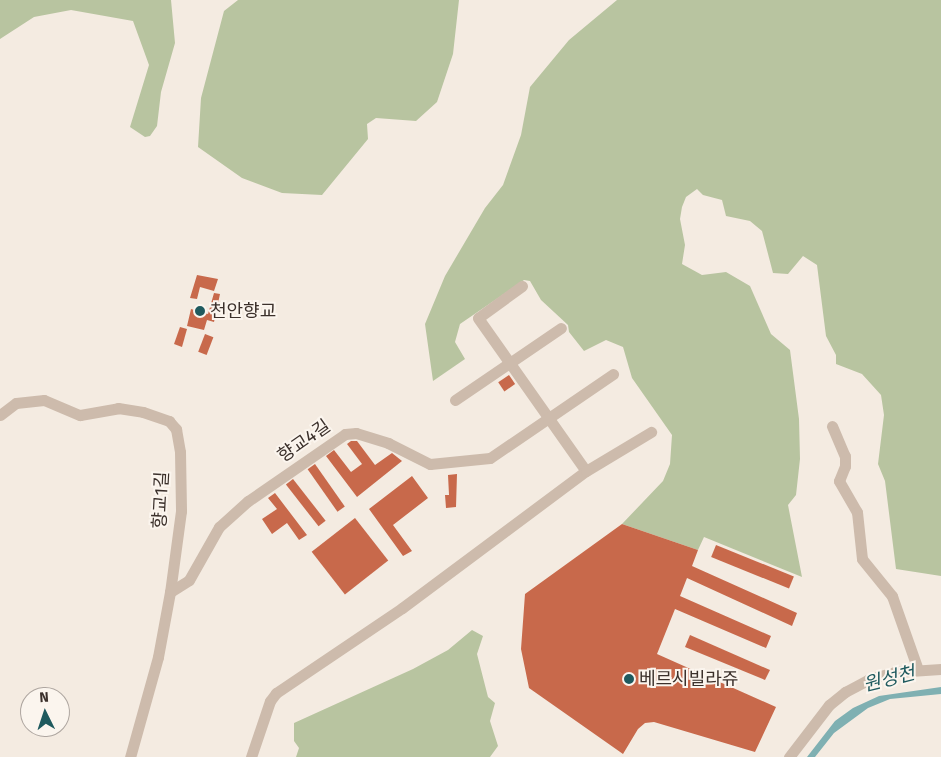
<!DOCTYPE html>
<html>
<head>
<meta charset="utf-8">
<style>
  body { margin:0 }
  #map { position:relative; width:941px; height:757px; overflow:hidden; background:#f4ebe1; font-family:"Fira Sans","Noto Sans KR",sans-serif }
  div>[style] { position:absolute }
  .green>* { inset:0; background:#b8c4a0 }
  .water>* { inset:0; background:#7fb0b2 }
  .building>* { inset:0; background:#c8694b; transform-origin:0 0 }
  .minor>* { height:11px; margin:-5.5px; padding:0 5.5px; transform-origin:5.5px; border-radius:5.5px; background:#cdbbac }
  .dots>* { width:14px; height:14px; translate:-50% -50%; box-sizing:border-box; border:2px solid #fbf5ee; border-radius:50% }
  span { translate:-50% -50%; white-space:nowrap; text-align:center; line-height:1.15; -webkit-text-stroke:4px #fbf5ee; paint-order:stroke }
  .poi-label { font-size:18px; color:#3b302b }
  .left { translate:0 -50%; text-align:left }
  .street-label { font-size:18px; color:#3b302b }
  .water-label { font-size:19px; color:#1f5a5e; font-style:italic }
  .north { position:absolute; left:20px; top:687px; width:50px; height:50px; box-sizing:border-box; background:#fbf5ee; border:1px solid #aea6a0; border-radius:50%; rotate:356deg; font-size:14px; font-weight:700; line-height:20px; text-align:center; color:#3b302b }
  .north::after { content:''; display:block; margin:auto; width:18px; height:22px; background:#1f5a5e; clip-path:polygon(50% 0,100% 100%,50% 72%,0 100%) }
</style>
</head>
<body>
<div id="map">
  <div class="green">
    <div style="clip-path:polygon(0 0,171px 0,175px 43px,161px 92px,157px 126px,150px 136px,145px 137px,130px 127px,149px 65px,133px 21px,71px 10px,34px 17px,0 39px)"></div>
    <div style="clip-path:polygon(238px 0,459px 0,453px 54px,437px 102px,416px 121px,376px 118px,367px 124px,368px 139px,322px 195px,282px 193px,242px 178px,198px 147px,201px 98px,224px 11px)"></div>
    <div style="clip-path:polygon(617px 0,941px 0,941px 576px,896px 569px,885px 481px,878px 464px,884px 415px,881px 395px,862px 374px,836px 364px,836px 355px,826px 336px,817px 265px,803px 256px,788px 274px,773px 273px,762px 231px,750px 221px,726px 216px,722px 200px,703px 195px,697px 189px,686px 197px,682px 207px,680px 219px,685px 245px,682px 264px,702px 275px,726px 272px,750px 286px,771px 334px,790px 350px,799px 419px,800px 459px,796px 495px,788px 505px,802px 577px,704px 537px,698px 550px,622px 524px,663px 481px,670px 464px,672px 435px,632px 378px,623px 347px,606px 340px,584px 351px,569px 332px,568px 325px,541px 300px,530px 281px,524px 280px,460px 324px,455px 342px,465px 359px,433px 381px,425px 324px,445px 276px,485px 208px,503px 185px,521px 135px,530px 87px,569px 40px)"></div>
    <div style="clip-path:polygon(472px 630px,483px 636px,477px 654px,488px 697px,495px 703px,490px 721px,498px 746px,490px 757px,296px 757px,299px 748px,294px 741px,294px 723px,413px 669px,448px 650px)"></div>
  </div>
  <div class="water">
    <div style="clip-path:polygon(941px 687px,941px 694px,890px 699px,868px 708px,834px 733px,815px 757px,807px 757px,835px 721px,853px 708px,879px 696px)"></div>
  </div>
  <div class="building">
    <div style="clip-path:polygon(197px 275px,218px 279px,214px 291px,200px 287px,197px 299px,190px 298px)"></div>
    <div style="clip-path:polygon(214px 293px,220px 294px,214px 322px,207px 320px,204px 330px,187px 326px,191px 309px,208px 314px)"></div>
    <div style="clip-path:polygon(180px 327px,187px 329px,182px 347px,174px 344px)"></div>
    <div style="left:205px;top:334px;width:9px;height:19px;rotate:21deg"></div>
    <div style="left:509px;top:375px;width:11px;height:13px;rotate:56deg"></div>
    <div style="clip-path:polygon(351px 441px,357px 441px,375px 465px,392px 453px,402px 461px,357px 497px,326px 456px,334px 450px,351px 472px,362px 464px,347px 444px)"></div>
    <div style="left:315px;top:464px;width:52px;height:9px;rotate:55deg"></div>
    <div style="clip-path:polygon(457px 474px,456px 507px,446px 508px,445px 495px,449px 495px,448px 475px)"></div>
    <div style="clip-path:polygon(412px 476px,428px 498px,393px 525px,412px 551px,403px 556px,369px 509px)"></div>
    <div style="left:293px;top:479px;width:53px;height:9px;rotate:52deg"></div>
    <div style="clip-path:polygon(275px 493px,307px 535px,299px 540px,287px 523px,272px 534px,262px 519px,277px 509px,268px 498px)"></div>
    <div style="left:355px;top:518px;width:54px;height:55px;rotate:52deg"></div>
    <div style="clip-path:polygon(622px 524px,698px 550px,692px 566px,797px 613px,792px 626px,687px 578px,680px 596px,771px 636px,766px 648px,675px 609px,657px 654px,776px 707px,755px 752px,654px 722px,645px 723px,638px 729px,623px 754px,529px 688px,521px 649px,525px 594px)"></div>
    <div style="left:716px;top:545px;width:84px;height:13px;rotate:22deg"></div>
    <div style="clip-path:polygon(690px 635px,770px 670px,765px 680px,685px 647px)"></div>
  </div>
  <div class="minor">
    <div style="left:522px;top:286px;width:54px;rotate:144deg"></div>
    <div style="left:478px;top:318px;width:187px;rotate:54.8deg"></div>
    <div style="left:455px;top:400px;width:128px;rotate:-34.2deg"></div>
    <div style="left:0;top:415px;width:20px;rotate:-37deg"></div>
    <div style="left:16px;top:403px;width:28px;rotate:-6deg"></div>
    <div style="left:44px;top:400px;width:39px;rotate:23deg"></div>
    <div style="left:80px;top:415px;width:39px;rotate:-10deg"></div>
    <div style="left:118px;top:408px;width:25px;rotate:9deg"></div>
    <div style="left:143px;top:412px;width:28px;rotate:19deg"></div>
    <div style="left:169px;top:421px;width:11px;rotate:49deg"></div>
    <div style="left:176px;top:429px;width:23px;rotate:80deg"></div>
    <div style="left:180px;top:452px;width:59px;rotate:89deg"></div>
    <div style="left:181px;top:511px;width:82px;rotate:97.7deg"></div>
    <div style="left:170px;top:592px;width:66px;rotate:100.5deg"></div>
    <div style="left:158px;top:657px;width:104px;rotate:105.6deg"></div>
    <div style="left:832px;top:426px;width:33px;rotate:67deg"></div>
    <div style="left:845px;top:456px;width:10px;rotate:90deg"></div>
    <div style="left:845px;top:466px;width:16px;rotate:112deg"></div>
    <div style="left:839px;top:481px;width:36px;rotate:60deg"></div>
    <div style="left:857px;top:512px;width:47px;rotate:83.9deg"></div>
    <div style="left:862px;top:559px;width:48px;rotate:51deg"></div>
    <div style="left:892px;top:596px;width:78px;rotate:70.6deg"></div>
    <div style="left:170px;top:592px;width:22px;rotate:-32deg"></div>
    <div style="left:189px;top:580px;width:61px;rotate:-60.5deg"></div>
    <div style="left:219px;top:527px;width:39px;rotate:-42deg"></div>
    <div style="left:248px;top:501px;width:118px;rotate:-34.6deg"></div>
    <div style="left:345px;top:434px;width:11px;rotate:-5deg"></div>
    <div style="left:356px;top:433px;width:34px;rotate:17deg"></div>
    <div style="left:388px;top:443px;width:47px;rotate:26.6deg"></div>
    <div style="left:430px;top:464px;width:60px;rotate:-5.7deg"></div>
    <div style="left:490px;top:458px;width:149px;rotate:-34.3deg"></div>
    <div style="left:251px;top:757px;width:59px;rotate:-71.3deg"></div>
    <div style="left:270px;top:701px;width:10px;rotate:-53deg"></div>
    <div style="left:276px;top:693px;width:152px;rotate:-34deg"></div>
    <div style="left:402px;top:608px;width:229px;rotate:-36.7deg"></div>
    <div style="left:586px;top:471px;width:76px;rotate:-31deg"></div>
    <div style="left:789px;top:757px;width:66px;rotate:-52.4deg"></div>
    <div style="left:829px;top:705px;width:21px;rotate:-39deg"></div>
    <div style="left:845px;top:692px;width:27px;rotate:-28deg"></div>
    <div style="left:869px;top:679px;width:27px;rotate:-15deg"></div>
    <div style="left:895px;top:672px;width:46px;rotate:-3.7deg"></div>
  </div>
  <div class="dots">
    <div style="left:200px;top:311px;background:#1f5a5e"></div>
    <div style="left:629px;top:679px;background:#1f5a5e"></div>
  </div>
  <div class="poi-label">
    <span class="left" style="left:210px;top:311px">천안향교</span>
    <span class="left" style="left:639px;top:679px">베르시빌라쥬</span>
  </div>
  <div class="street-label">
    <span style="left:304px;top:441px;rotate:-35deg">향교4길</span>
    <span style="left:161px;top:500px;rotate:-87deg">향교1길</span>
  </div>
  <div class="water-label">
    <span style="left:889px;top:679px;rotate:-14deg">원성천</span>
  </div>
  <div class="north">N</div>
</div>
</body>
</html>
